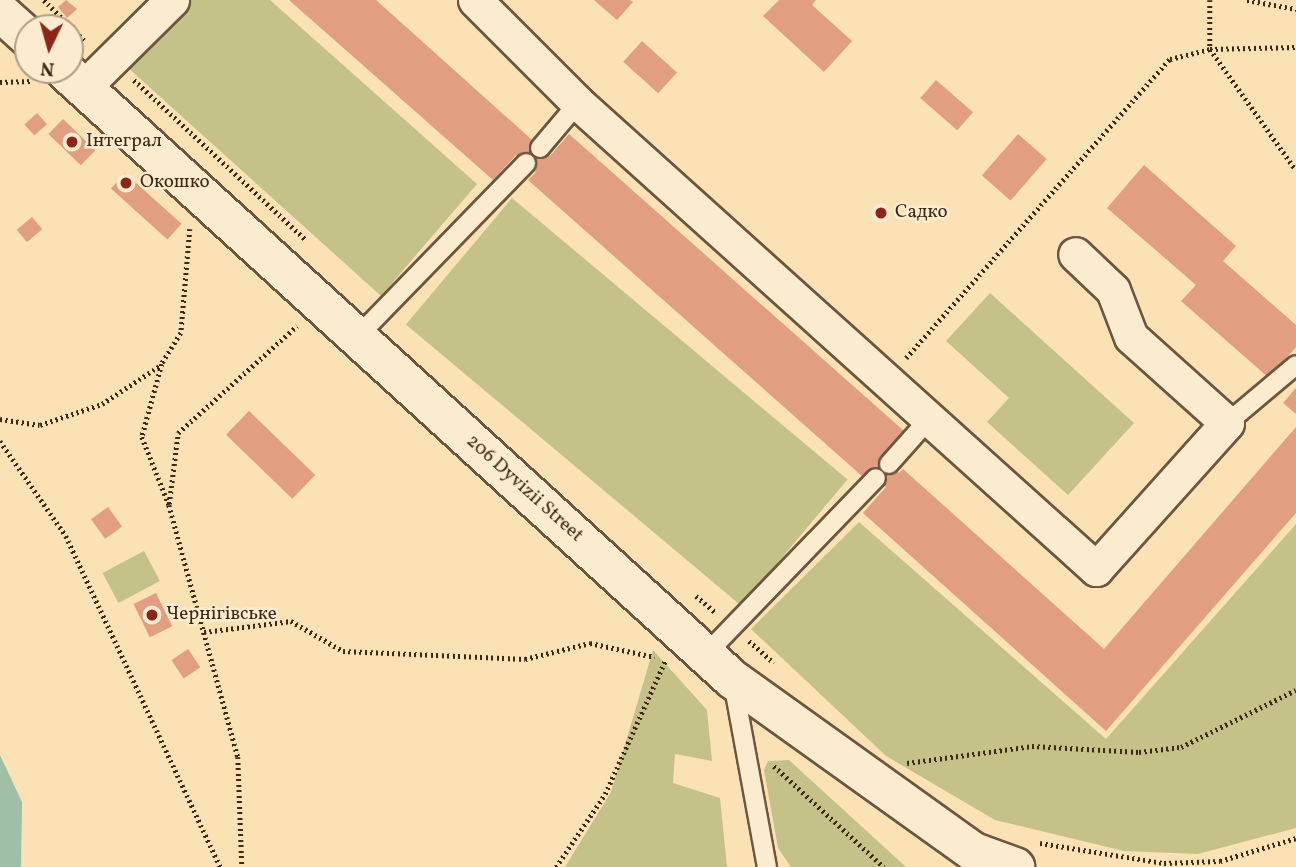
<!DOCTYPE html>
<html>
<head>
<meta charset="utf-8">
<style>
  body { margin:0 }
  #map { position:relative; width:1296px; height:867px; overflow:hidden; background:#fbe2b5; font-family:Vollkorn,serif }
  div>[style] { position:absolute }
  .green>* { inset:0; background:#c5c289; transform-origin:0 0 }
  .water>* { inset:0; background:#a0bfa7 }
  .building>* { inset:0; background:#e19e80; transform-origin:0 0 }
  .path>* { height:4.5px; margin-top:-2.25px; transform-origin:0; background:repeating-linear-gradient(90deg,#3c2817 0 2px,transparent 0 5.5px) }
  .roads { filter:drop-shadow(2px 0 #6c563e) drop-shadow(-2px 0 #6c563e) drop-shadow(0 2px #6c563e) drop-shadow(0 -2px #6c563e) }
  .lane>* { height:18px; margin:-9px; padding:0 9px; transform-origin:9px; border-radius:9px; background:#fceccf }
  .street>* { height:33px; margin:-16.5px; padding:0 16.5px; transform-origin:16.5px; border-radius:16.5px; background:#fceccf }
  .secondary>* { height:38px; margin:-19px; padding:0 19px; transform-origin:19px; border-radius:19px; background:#fceccf }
  .dots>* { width:19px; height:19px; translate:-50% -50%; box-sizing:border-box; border:4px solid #fceccf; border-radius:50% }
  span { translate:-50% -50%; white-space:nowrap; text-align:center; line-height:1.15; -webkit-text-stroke:5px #fceccf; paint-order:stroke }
  .poi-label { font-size:19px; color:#3c2817 }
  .left { translate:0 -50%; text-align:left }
  .street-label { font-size:19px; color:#3c2817 }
  .north { position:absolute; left:14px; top:14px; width:70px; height:70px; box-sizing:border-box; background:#fceccf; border:2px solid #af9e85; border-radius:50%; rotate:185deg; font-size:19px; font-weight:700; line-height:28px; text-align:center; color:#3c2817 }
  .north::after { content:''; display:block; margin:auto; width:24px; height:32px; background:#8f2418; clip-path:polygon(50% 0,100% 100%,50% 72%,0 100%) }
</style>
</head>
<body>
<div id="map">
  <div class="green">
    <div style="clip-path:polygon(189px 0,270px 0,477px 184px,381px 296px,126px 66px)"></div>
    <div style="left:512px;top:198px;width:438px;height:165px;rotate:40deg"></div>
    <div style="clip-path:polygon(990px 293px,1134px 423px,1068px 495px,987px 422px,1009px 398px,946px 341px)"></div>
    <div style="clip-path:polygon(859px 522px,1106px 739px,1296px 524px,1296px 828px,1198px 854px,1124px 851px,995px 820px,886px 756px,751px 629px)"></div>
    <div style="left:144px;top:551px;width:34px;height:47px;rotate:62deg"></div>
    <div style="clip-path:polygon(653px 650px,707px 710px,712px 761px,675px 754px,673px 783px,720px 798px,727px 867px,565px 867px,611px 792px)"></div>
    <div style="clip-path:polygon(789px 760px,906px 867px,791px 867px,778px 848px,764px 770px,768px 761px)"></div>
  </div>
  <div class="water">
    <div style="clip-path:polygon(0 755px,22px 802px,21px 867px,0 867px)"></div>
  </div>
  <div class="building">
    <div style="clip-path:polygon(66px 0,77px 9px,67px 18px,58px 7px)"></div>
    <div style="clip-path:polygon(289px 0,376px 0,550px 156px,569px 134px,904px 431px,881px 457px,899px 473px,903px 469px,1104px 649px,1296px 427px,1296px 513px,1106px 731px,863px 513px,886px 487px,868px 471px,863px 477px,528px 180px,536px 172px,516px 155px,493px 180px)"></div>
    <div style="clip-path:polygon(594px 0,630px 0,633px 2px,617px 20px)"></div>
    <div style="clip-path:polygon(779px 0,816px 0,812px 5px,852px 41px,824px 72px,763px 16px)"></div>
    <div style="left:642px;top:41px;width:47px;height:28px;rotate:42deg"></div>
    <div style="left:936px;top:80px;width:49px;height:24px;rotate:41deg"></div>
    <div style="left:37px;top:113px;width:15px;height:17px;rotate:48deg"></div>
    <div style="left:63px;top:119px;width:45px;height:21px;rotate:44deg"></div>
    <div style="left:1018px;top:134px;width:38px;height:55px;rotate:41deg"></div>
    <div style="clip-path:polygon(1144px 165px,1236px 246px,1223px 261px,1296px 325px,1296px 347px,1269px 378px,1181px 301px,1196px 285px,1107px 208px)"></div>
    <div style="left:125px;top:173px;width:76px;height:21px;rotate:42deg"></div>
    <div style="left:32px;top:217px;width:16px;height:20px;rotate:50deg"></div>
    <div style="clip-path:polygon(1296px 388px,1296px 414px,1283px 403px)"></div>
    <div style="left:249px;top:411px;width:92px;height:33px;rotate:44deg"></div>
    <div style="left:108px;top:507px;width:24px;height:21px;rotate:54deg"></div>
    <div style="left:156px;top:593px;width:37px;height:25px;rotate:64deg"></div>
    <div style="left:188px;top:649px;width:22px;height:20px;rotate:56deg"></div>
  </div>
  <div class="path">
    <div style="left:44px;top:0;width:59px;rotate:45deg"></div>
    <div style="left:1210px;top:0;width:49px;rotate:90deg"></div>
    <div style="left:1210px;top:49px;width:148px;rotate:54.6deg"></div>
    <div style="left:1247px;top:0;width:50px;rotate:10.4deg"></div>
    <div style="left:134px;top:80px;width:236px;rotate:42.9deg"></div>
    <div style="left:0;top:82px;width:32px;rotate:-2deg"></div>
    <div style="left:190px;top:229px;width:104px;rotate:94.9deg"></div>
    <div style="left:181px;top:333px;width:36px;rotate:122deg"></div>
    <div style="left:162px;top:364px;width:76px;rotate:105.3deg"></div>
    <div style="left:142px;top:437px;width:73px;rotate:68.3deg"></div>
    <div style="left:169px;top:505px;width:261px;rotate:74.7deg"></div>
    <div style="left:238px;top:757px;width:110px;rotate:87.9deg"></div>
    <div style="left:906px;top:358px;width:399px;rotate:-48.6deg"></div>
    <div style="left:1170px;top:59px;width:41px;rotate:-14deg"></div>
    <div style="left:1210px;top:49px;width:86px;rotate:-1.3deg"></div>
    <div style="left:0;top:419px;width:40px;rotate:8.5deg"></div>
    <div style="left:40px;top:425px;width:65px;rotate:-18.7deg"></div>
    <div style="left:102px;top:404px;width:71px;rotate:-33.5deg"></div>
    <div style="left:0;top:441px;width:116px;rotate:55.2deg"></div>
    <div style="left:66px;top:536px;width:365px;rotate:65deg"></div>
    <div style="left:169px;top:504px;width:72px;rotate:-82.8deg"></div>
    <div style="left:178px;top:433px;width:160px;rotate:-42deg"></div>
    <div style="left:696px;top:596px;width:26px;rotate:40deg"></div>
    <div style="left:204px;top:632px;width:88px;rotate:-7.2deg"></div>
    <div style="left:291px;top:621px;width:60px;rotate:30deg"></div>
    <div style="left:343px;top:651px;width:182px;rotate:2.5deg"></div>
    <div style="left:525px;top:659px;width:67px;rotate:-13.8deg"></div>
    <div style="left:590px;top:643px;width:66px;rotate:12.2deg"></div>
    <div style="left:749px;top:641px;width:33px;rotate:41deg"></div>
    <div style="left:907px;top:763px;width:126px;rotate:-7.7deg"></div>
    <div style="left:1032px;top:746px;width:107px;rotate:3.2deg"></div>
    <div style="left:1139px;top:752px;width:42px;rotate:-6.8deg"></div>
    <div style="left:1181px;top:747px;width:128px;rotate:-26.4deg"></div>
    <div style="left:774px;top:766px;width:149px;rotate:42.6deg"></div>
    <div style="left:1040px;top:843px;width:126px;rotate:9.2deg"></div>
    <div style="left:1164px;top:863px;width:56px;rotate:-2deg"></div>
    <div style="left:1220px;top:861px;width:79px;rotate:-16.8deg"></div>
    <div style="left:556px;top:867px;width:88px;rotate:-56.1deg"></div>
    <div style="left:605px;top:794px;width:146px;rotate:-65.7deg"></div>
  </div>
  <div class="roads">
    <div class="lane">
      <div style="left:540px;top:148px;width:59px;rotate:-49.8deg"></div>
      <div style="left:356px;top:338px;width:244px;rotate:-45.8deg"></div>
      <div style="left:1227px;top:423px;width:90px;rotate:-40deg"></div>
      <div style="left:889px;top:464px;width:60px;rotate:-48.4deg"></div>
      <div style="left:707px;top:653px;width:243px;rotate:-46deg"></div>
      <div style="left:733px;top:682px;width:188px;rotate:79.6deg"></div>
    </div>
    <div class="street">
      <div style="left:475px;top:0;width:146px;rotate:45deg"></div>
      <div style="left:578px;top:103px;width:697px;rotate:41.97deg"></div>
      <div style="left:1096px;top:569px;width:196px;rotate:-48.1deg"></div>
      <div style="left:1227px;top:423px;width:129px;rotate:-138.1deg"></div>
      <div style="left:1131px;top:337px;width:50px;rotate:-111deg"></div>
      <div style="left:1113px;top:290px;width:52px;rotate:-136.5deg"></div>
      <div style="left:84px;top:87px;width:124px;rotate:-44.7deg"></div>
    </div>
    <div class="secondary">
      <div style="left:0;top:12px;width:38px;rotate:42deg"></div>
      <div style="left:64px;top:70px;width:904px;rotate:42.35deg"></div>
      <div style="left:732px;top:679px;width:297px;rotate:35.6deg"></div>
      <div style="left:974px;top:852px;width:44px;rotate:20.1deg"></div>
    </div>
  </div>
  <div class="dots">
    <div style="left:72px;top:142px;background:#8f2418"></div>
    <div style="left:126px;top:183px;background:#8f2418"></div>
    <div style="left:881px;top:213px;background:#8f2418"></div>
    <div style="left:152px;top:615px;background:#8f2418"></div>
  </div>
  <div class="poi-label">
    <span class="left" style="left:86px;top:142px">Інтеграл</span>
    <span class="left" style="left:140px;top:183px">Окошко</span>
    <span class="left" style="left:895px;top:213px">Садко</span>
    <span class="left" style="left:166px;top:615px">Чернігівське</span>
  </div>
  <div class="street-label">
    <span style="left:524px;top:489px;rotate:42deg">206 Dyvizii Street</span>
  </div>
  <div class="north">N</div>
</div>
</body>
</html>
